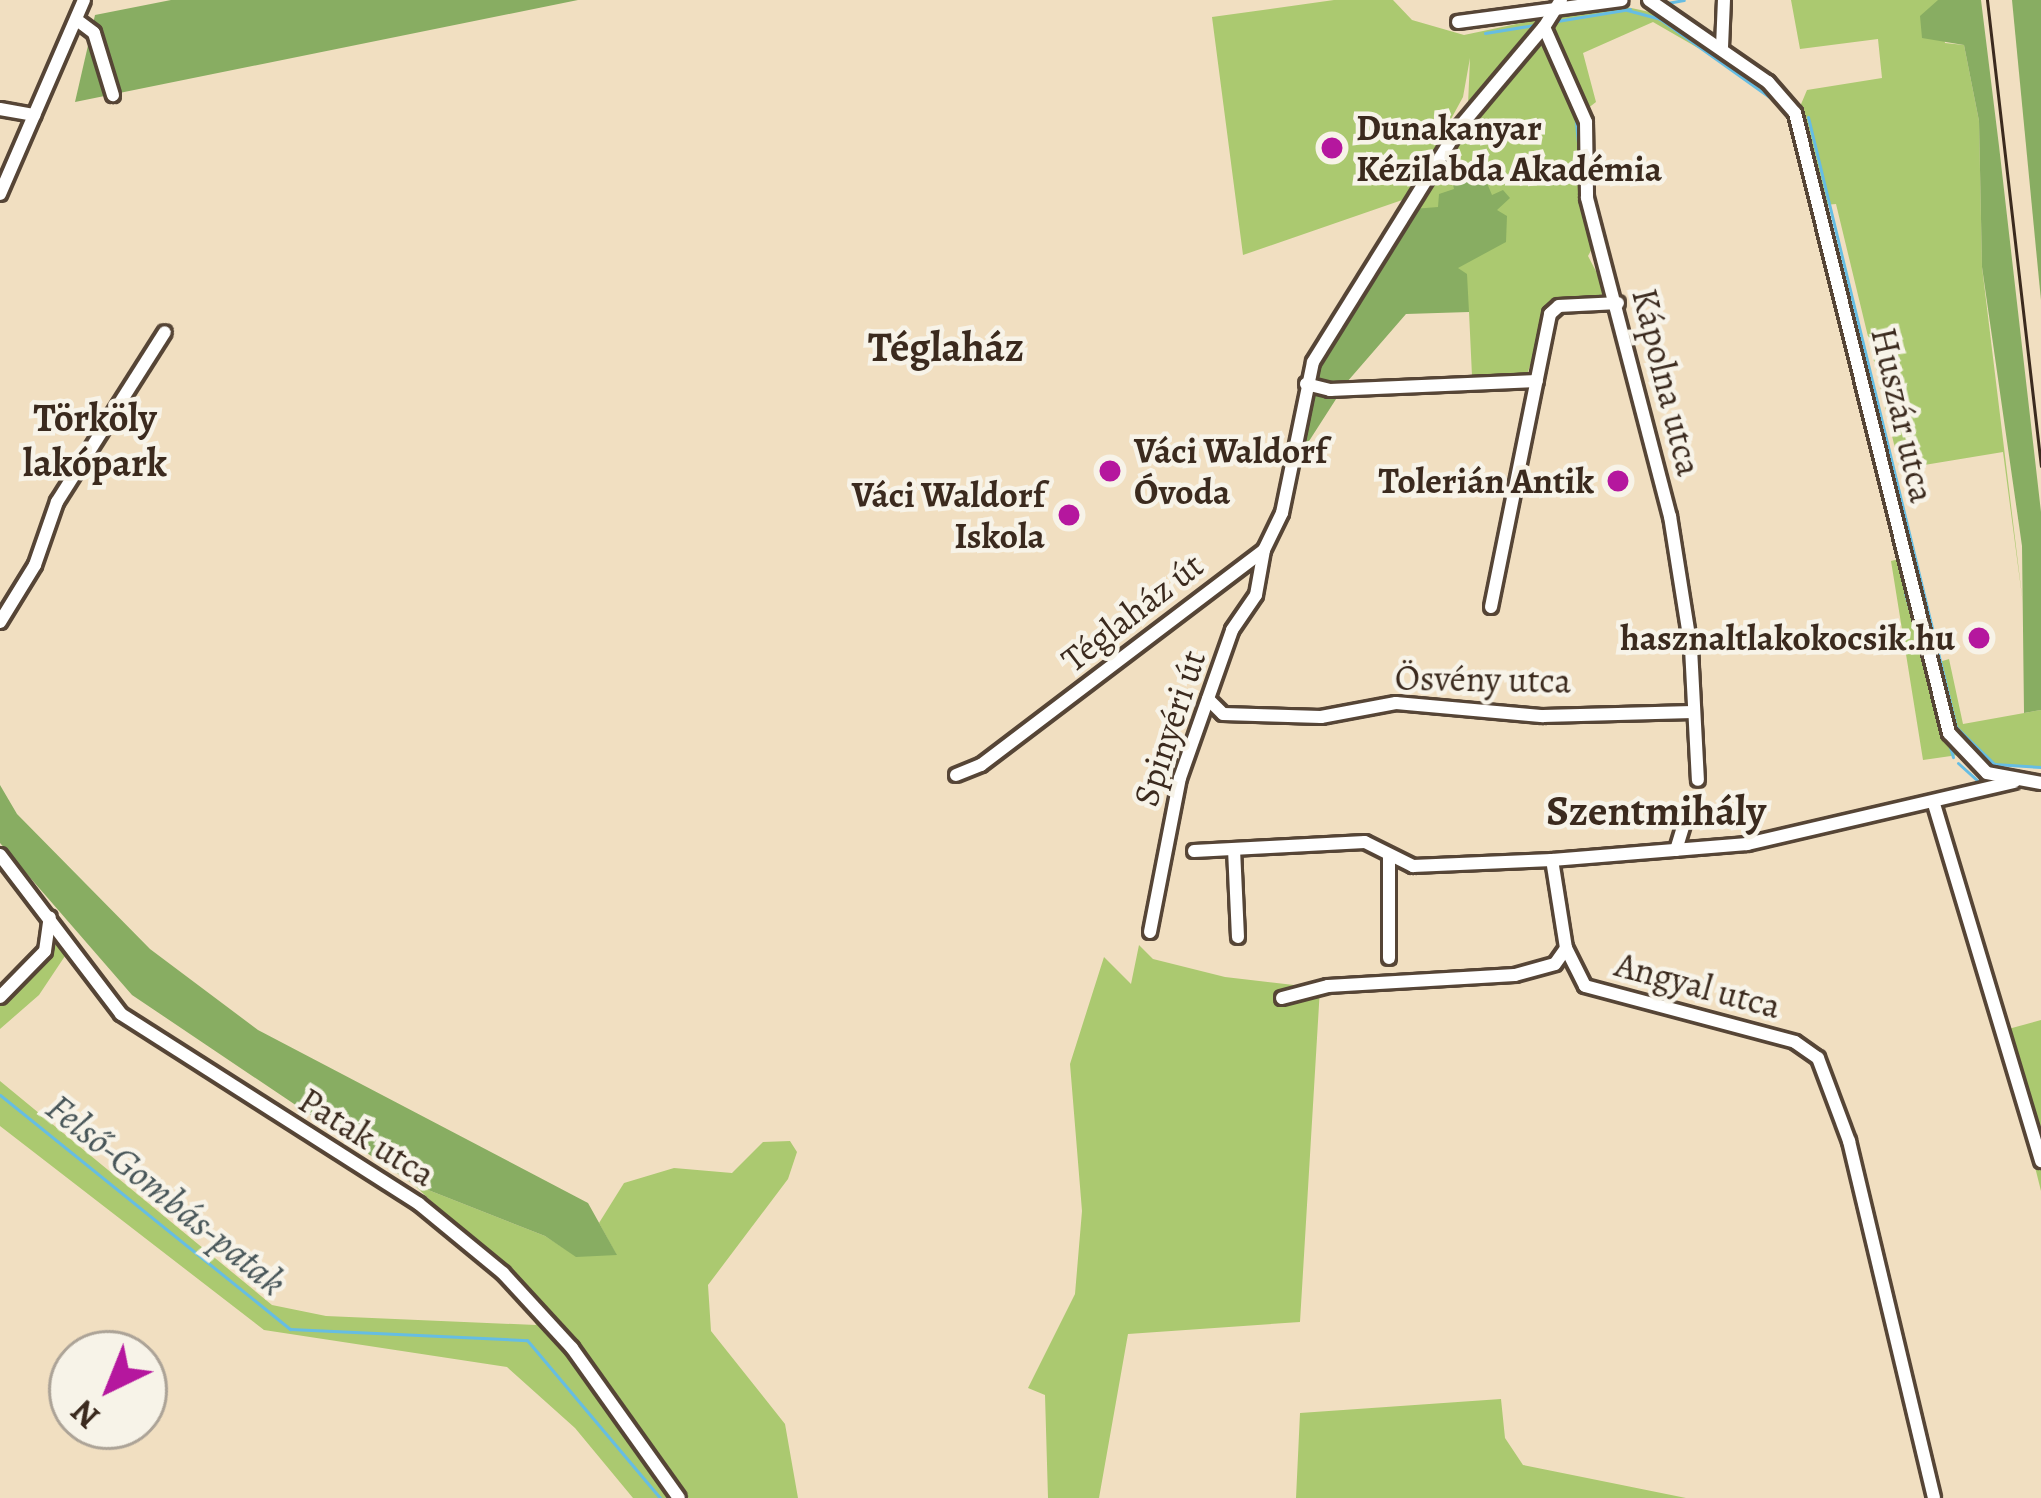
<!DOCTYPE html>
<html>
<head>
<meta charset="utf-8">
<style>
  body { margin:0 }
  #map { position:relative; width:2041px; height:1498px; overflow:hidden; background:#f1dfc1; font-family:Alegreya,serif }
  div>[style] { position:absolute }
  .green>* { inset:0; background:#abc970 }
  .forest>* { inset:0; background:#88ad62 }
  .stream>* { height:3px; margin:-1.5px; padding:0 1.5px; transform-origin:1.5px; border-radius:1.5px; background:#66bde3 }
  .roads { filter:drop-shadow(3px 0 #564536) drop-shadow(-3px 0 #564536) drop-shadow(0 3px #564536) drop-shadow(0 -3px #564536) }
  .minor>* { height:12px; margin:-6px; padding:0 6px; transform-origin:6px; border-radius:6px; background:#fff }
  .rail>* { height:3px; margin:-1.5px; padding:0 1.5px; transform-origin:1.5px; border-radius:1.5px; background:#3b2a1e }
  .dots>* { width:33px; height:33px; translate:-50% -50%; box-sizing:border-box; border:6px solid #f7f3e8; border-radius:50% }
  span { translate:-50% -50%; white-space:nowrap; text-align:center; line-height:1.15; -webkit-text-stroke:9px #f7f3e8; paint-order:stroke }
  .poi-label { font-size:36px; color:#3b2a1e; font-weight:700 }
  .left { translate:0 -50%; text-align:left }
  .right { translate:-100% -50%; text-align:right }
  .street-label { font-size:36px; color:#3b2a1e }
  .neighbourhood-label { font-size:39px; color:#3b2a1e; font-weight:700 }
  .water-label { font-size:39px; color:#485659; font-style:italic }
  .quarter-label { font-size:42px; color:#3b2a1e; font-weight:700 }
  .north { position:absolute; left:48px; top:1330px; width:120px; height:120px; box-sizing:border-box; background:#f7f3e8; border:3px solid #aca397; border-radius:50%; rotate:223deg; font-size:33px; font-weight:700; line-height:48px; text-align:center; color:#3b2a1e }
  .north::after { content:''; display:block; margin:auto; width:42px; height:54px; background:#b5179e; clip-path:polygon(50% 0,100% 100%,50% 72%,0 100%) }
</style>
</head>
<body>
<div id="map">
  <div class="green">
    <div style="clip-path:polygon(1334px 0,1393px 0,1412px 20px,1464px 35px,1545px 18px,1468px 105px,1470px 58px,1463px 97px,1408px 198px,1243px 255px,1212px 17px)"></div>
    <div style="clip-path:polygon(1791px 0,1938px 0,1945px 43px,1964px 45px,1979px 121px,1982px 267px,2023px 604px,2003px 452px,1900px 469px,1836px 204px,1824px 205px,1799px 109px,1807px 90px,1882px 78px,1878px 39px,1800px 49px)"></div>
    <div style="clip-path:polygon(1622px 6px,1659px 14px,1701px 42px,1698px 48px,1653px 22px,1583px 53px,1596px 102px,1587px 109px,1553px 25px,1561px 16px)"></div>
    <div style="clip-path:polygon(1542px 42px,1579px 119px,1581px 193px,1595px 243px,1588px 256px,1608px 294px,1551px 301px,1527px 375px,1472px 376px,1469px 312px,1413px 209px,1462px 133px)"></div>
    <div style="clip-path:polygon(1899px 559px,1937px 714px,1958px 755px,1923px 760px,1891px 561px)"></div>
    <div style="clip-path:polygon(1949px 659px,1963px 724px,2041px 710px,2041px 767px,1994px 764px,1969px 745px,1954px 727px,1936px 663px)"></div>
    <div style="clip-path:polygon(48px 921px,65px 956px,39px 995px,0 1029px,0 991px,41px 951px)"></div>
    <div style="clip-path:polygon(1139px 945px,1153px 959px,1225px 977px,1320px 988px,1300px 1322px,1128px 1334px,1099px 1498px,1048px 1498px,1045px 1395px,1028px 1388px,1075px 1294px,1082px 1211px,1070px 1064px,1104px 957px,1131px 984px)"></div>
    <div style="clip-path:polygon(2041px 1020px,2041px 1191px,2001px 1031px)"></div>
    <div style="clip-path:polygon(0 1081px,272px 1305px,326px 1316px,536px 1325px,515px 1279px,413px 1184px,545px 1236px,576px 1256px,616px 1254px,599px 1223px,624px 1183px,674px 1168px,732px 1173px,763px 1142px,790px 1141px,797px 1152px,788px 1179px,708px 1285px,711px 1331px,785px 1424px,798px 1498px,633px 1498px,575px 1428px,507px 1367px,264px 1330px,0 1126px)"></div>
    <div style="clip-path:polygon(1501px 1399px,1505px 1438px,1523px 1465px,1686px 1498px,1296px 1498px,1300px 1413px)"></div>
  </div>
  <div class="forest">
    <div style="clip-path:polygon(171px 0,578px 0,75px 102px,95px 15px)"></div>
    <div style="clip-path:polygon(1938px 0,1981px 0,1999px 146px,2041px 512px,2041px 710px,2024px 713px,2022px 546px,1982px 267px,1979px 121px,1964px 45px,1922px 38px,1920px 16px)"></div>
    <div style="clip-path:polygon(2012px 0,2041px 0,2041px 300px,2039px 280px)"></div>
    <div style="clip-path:polygon(1464px 162px,1479px 164px,1492px 195px,1503px 190px,1510px 198px,1497px 210px,1507px 216px,1506px 242px,1458px 268px,1467px 274px,1469px 312px,1406px 314px,1347px 382px,1293px 466px,1306px 385px,1413px 209px,1438px 207px,1439px 194px,1454px 189px,1450px 172px)"></div>
    <div style="clip-path:polygon(0 785px,17px 814px,150px 949px,258px 1030px,588px 1203px,617px 1255px,576px 1257px,545px 1236px,413px 1184px,132px 995px,0 843px)"></div>
  </div>
  <div class="stream">
    <div style="left:1667px;top:3px;width:17px;rotate:-10deg"></div>
    <div style="left:1627px;top:10px;width:34px;rotate:15deg"></div>
    <div style="left:1660px;top:19px;width:146px;rotate:35.5deg"></div>
    <div style="left:1557px;top:21px;width:74px;rotate:-9.3deg"></div>
    <div style="left:1485px;top:33px;width:50px;rotate:-9.3deg"></div>
    <div style="left:1543px;top:41px;width:20px;rotate:63deg"></div>
    <div style="left:1575px;top:112px;width:51px;rotate:84.4deg"></div>
    <div style="left:1808px;top:117px;width:628px;rotate:76.36deg"></div>
    <div style="left:1956px;top:727px;width:53px;rotate:44.2deg"></div>
    <div style="left:1994px;top:764px;width:47px;rotate:3.7deg"></div>
    <div style="left:1905px;top:593px;width:171px;rotate:73.7deg"></div>
    <div style="left:1958px;top:763px;width:30px;rotate:42deg"></div>
    <div style="left:0;top:1095px;width:373px;rotate:38.9deg"></div>
    <div style="left:290px;top:1329px;width:237px;rotate:2.7deg"></div>
    <div style="left:527px;top:1340px;width:207px;rotate:49.9deg"></div>
  </div>
  <div class="roads">
    <div class="minor">
      <div style="left:1561px;top:0;width:32px;rotate:122deg"></div>
      <div style="left:1544px;top:27px;width:104px;rotate:66.1deg"></div>
      <div style="left:1586px;top:122px;width:76px;rotate:89.2deg"></div>
      <div style="left:1587px;top:198px;width:329px;rotate:75.4deg"></div>
      <div style="left:1670px;top:516px;width:134px;rotate:81deg"></div>
      <div style="left:1691px;top:648px;width:132px;rotate:87deg"></div>
      <div style="left:1649px;top:0;width:145px;rotate:34.6deg"></div>
      <div style="left:1768px;top:82px;width:41px;rotate:48.9deg"></div>
      <div style="left:1795px;top:113px;width:639px;rotate:76.05deg"></div>
      <div style="left:1949px;top:733px;width:55px;rotate:46.5deg"></div>
      <div style="left:1987px;top:773px;width:55px;rotate:10.5deg"></div>
      <div style="left:77px;top:20px;width:21px;rotate:37deg"></div>
      <div style="left:94px;top:33px;width:65px;rotate:73deg"></div>
      <div style="left:1458px;top:22px;width:165px;rotate:-7.6deg"></div>
      <div style="left:1722px;top:47px;width:47px;rotate:-87.6deg"></div>
      <div style="left:0;top:109px;width:35px;rotate:10deg"></div>
      <div style="left:0;top:194px;width:211px;rotate:-66.6deg"></div>
      <div style="left:1306px;top:384px;width:25px;rotate:14deg"></div>
      <div style="left:1330px;top:390px;width:207px;rotate:-2.5deg"></div>
      <div style="left:1491px;top:607px;width:299px;rotate:-78.6deg"></div>
      <div style="left:1550px;top:314px;width:12px;rotate:-42deg"></div>
      <div style="left:1559px;top:306px;width:59px;rotate:-2.9deg"></div>
      <div style="left:0;top:622px;width:67px;rotate:-58.4deg"></div>
      <div style="left:35px;top:565px;width:67px;rotate:-70.8deg"></div>
      <div style="left:57px;top:502px;width:201px;rotate:-57.6deg"></div>
      <div style="left:1208px;top:699px;width:21px;rotate:45deg"></div>
      <div style="left:1223px;top:714px;width:98px;rotate:1.8deg"></div>
      <div style="left:1321px;top:717px;width:76px;rotate:-10.6deg"></div>
      <div style="left:1396px;top:703px;width:148px;rotate:5.1deg"></div>
      <div style="left:1543px;top:716px;width:150px;rotate:-1.5deg"></div>
      <div style="left:956px;top:775px;width:27px;rotate:-22deg"></div>
      <div style="left:981px;top:765px;width:355px;rotate:-37.2deg"></div>
      <div style="left:1264px;top:550px;width:41px;rotate:-64.1deg"></div>
      <div style="left:1282px;top:513px;width:154px;rotate:-78.4deg"></div>
      <div style="left:1313px;top:362px;width:274px;rotate:-58.1deg"></div>
      <div style="left:1458px;top:129px;width:133px;rotate:-49.9deg"></div>
      <div style="left:1934px;top:804px;width:373px;rotate:73.3deg"></div>
      <div style="left:1234px;top:849px;width:88px;rotate:87.4deg"></div>
      <div style="left:1676px;top:850px;width:34px;rotate:-73deg"></div>
      <div style="left:1194px;top:851px;width:171px;rotate:-3deg"></div>
      <div style="left:1365px;top:842px;width:54px;rotate:26.6deg"></div>
      <div style="left:1413px;top:866px;width:139px;rotate:-2.5deg"></div>
      <div style="left:0;top:855px;width:200px;rotate:52.7deg"></div>
      <div style="left:121px;top:1014px;width:353px;rotate:32.5deg"></div>
      <div style="left:419px;top:1204px;width:109px;rotate:39.4deg"></div>
      <div style="left:503px;top:1273px;width:102px;rotate:47.4deg"></div>
      <div style="left:572px;top:1348px;width:184px;rotate:54.5deg"></div>
      <div style="left:1150px;top:932px;width:157px;rotate:-79deg"></div>
      <div style="left:1180px;top:778px;width:157px;rotate:-70.6deg"></div>
      <div style="left:1232px;top:630px;width:42px;rotate:-55.6deg"></div>
      <div style="left:1256px;top:595px;width:46px;rotate:-79.9deg"></div>
      <div style="left:1566px;top:948px;width:89px;rotate:-99deg"></div>
      <div style="left:1552px;top:860px;width:196px;rotate:-4.7deg"></div>
      <div style="left:1747px;top:844px;width:274px;rotate:-13.1deg"></div>
      <div style="left:1389px;top:958px;width:102px;rotate:-90deg"></div>
      <div style="left:0;top:997px;width:64px;rotate:-45.6deg"></div>
      <div style="left:45px;top:951px;width:34px;rotate:-82deg"></div>
      <div style="left:1282px;top:998px;width:48px;rotate:-14.6deg"></div>
      <div style="left:1328px;top:986px;width:187px;rotate:-3.4deg"></div>
      <div style="left:1515px;top:975px;width:41px;rotate:-15.4deg"></div>
      <div style="left:1555px;top:964px;width:19px;rotate:-55deg"></div>
      <div style="left:1566px;top:948px;width:42px;rotate:63.4deg"></div>
      <div style="left:1585px;top:986px;width:217px;rotate:14.9deg"></div>
      <div style="left:1795px;top:1042px;width:28px;rotate:35deg"></div>
      <div style="left:1818px;top:1058px;width:89px;rotate:69.5deg"></div>
      <div style="left:1849px;top:1141px;width:367px;rotate:76.6deg"></div>
    </div>
  </div>
  <div class="rail">
    <div style="left:1987px;top:0;width:469px;rotate:83.4deg"></div>
  </div>
  <div class="dots">
    <div style="left:1332px;top:148px;background:#b5179e"></div>
    <div style="left:1110px;top:471px;background:#b5179e"></div>
    <div style="left:1618px;top:481px;background:#b5179e"></div>
    <div style="left:1069px;top:515px;background:#b5179e"></div>
    <div style="left:1979px;top:638px;background:#b5179e"></div>
  </div>
  <div class="poi-label">
    <span class="left" style="left:1356px;top:148px">Dunakanyar<br>Kézilabda Akadémia</span>
    <span class="left" style="left:1134px;top:471px">Váci Waldorf<br>Óvoda</span>
    <span class="right" style="left:1594px;top:481px">Tolerián Antik</span>
    <span class="right" style="left:1045px;top:515px">Váci Waldorf<br>Iskola</span>
    <span class="right" style="left:1955px;top:638px">hasznaltlakokocsik.hu</span>
  </div>
  <div class="street-label">
    <span style="left:1667px;top:382px;rotate:76deg">Kápolna utca</span>
    <span style="left:1903px;top:415px;rotate:77deg">Huszár utca</span>
    <span style="left:1132px;top:612px;rotate:-38deg">Téglaház út</span>
    <span style="left:1483px;top:679px;rotate:1deg">Ösvény utca</span>
    <span style="left:1169px;top:728px;rotate:-72deg">Spinyéri út</span>
    <span style="left:1698px;top:985px;rotate:15deg">Angyal utca</span>
    <span style="left:367px;top:1137px;rotate:32deg">Patak utca</span>
  </div>
  <div class="neighbourhood-label">
    <span style="left:95px;top:441px">Törköly<br>lakópark</span>
  </div>
  <div class="water-label">
    <span style="left:166px;top:1195px;rotate:39deg">Felső-Gombás-patak</span>
  </div>
  <div class="quarter-label">
    <span style="left:946px;top:347px">Téglaház</span>
    <span style="left:1656px;top:811px">Szentmihály</span>
  </div>
  <div class="north">N</div>
</div>
</body>
</html>
